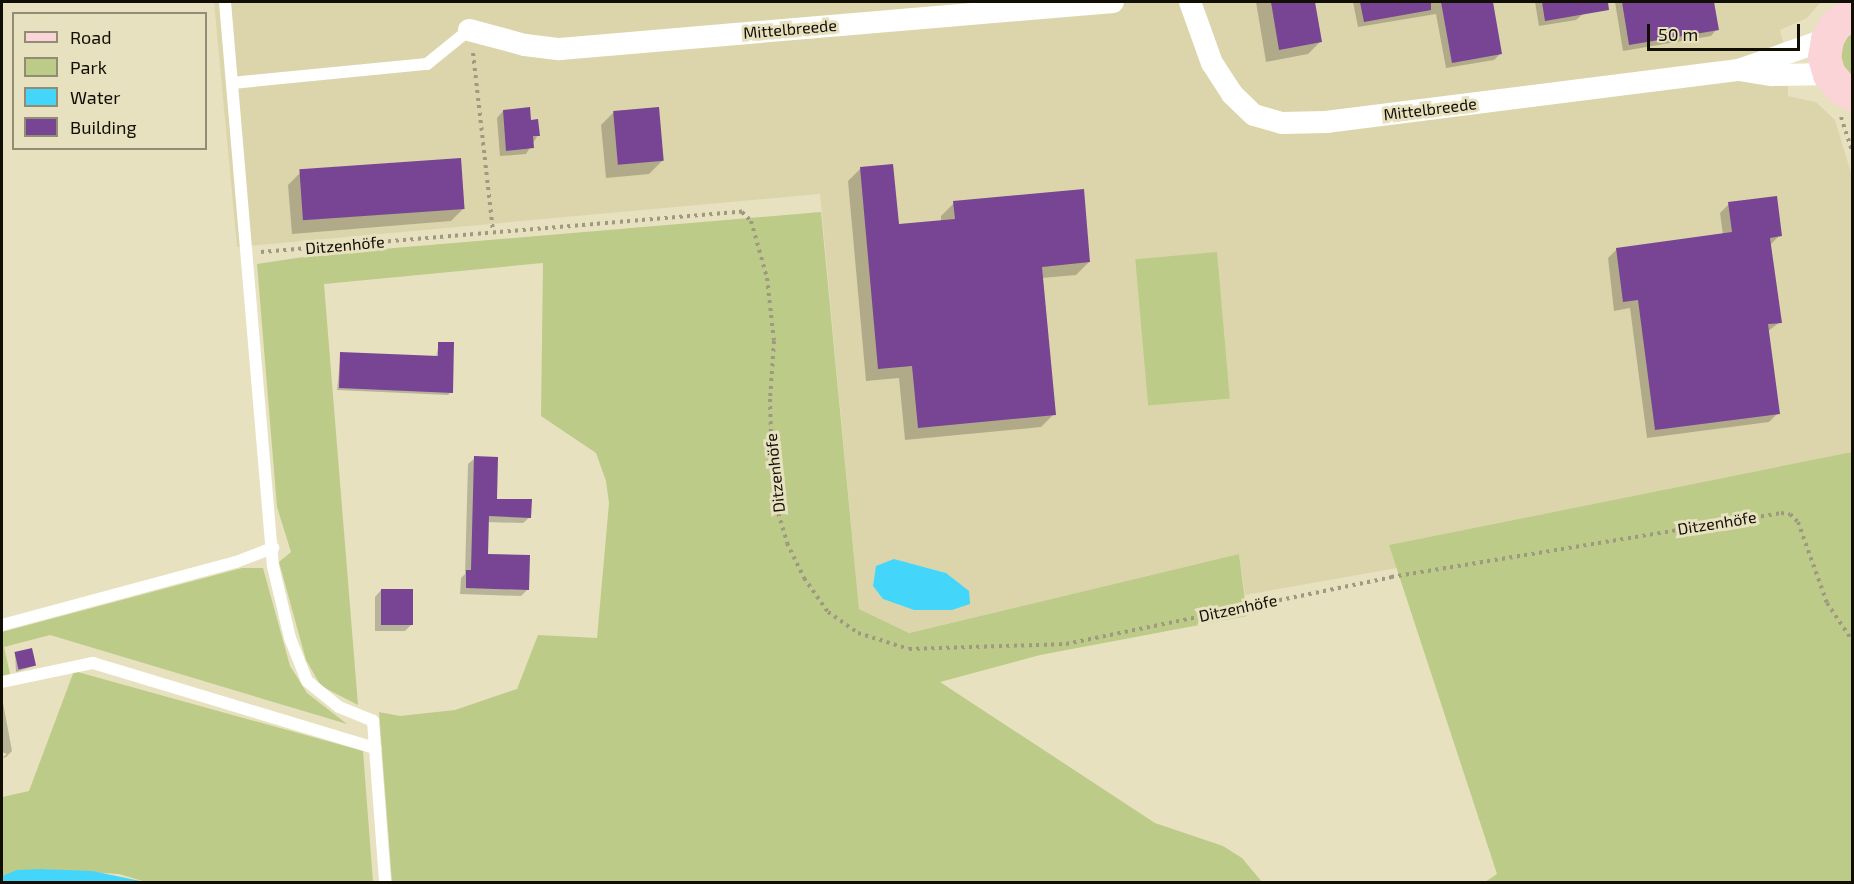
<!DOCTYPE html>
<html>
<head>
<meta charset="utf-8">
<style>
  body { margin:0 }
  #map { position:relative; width:1854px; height:884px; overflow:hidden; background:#e7e1c0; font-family:"Exo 2",sans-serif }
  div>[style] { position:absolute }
  .built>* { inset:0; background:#dcd5ac }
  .green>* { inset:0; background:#bdcb89; transform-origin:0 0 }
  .water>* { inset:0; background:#43d5fa }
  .shadow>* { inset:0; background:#0003 }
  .building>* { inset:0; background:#774593; transform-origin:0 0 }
  .path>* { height:4px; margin-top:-2px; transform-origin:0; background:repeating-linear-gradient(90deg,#9e9980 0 3px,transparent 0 7.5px) }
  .lane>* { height:12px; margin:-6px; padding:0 6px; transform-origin:6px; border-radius:6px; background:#fff }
  .street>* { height:22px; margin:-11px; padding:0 11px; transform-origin:11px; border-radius:11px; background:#fff }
  .secondary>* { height:33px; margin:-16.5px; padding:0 16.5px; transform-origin:16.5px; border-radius:16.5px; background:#fad4d7 }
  span { translate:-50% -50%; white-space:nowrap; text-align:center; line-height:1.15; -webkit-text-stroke:6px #e7e1c0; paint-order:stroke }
  .street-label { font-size:16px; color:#110e04 }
  .frame { position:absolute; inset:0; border:3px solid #110e04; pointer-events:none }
  .legend { position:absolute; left:12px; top:12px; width:195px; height:138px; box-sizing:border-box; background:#e7e1c0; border:2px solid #918d75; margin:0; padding:8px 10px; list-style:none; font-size:18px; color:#110e04 }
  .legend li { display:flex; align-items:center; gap:12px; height:30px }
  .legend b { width:30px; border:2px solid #918d75 }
  .scale { position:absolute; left:1647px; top:24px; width:153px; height:27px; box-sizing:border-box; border:3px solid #110e04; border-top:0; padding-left:8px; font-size:18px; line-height:21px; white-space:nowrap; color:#110e04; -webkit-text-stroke:4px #e7e1c0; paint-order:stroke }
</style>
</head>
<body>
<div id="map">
  <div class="built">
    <div style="clip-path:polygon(evenodd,214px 2px,1821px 2px,1807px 18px,1780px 30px,1787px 58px,1788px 96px,1816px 102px,1835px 120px,1852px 176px,1852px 452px,1390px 545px,1397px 568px,1245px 595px,1239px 554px,909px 633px,859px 609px,820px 194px,237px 247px,214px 2px,894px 559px,946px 573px,963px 607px,914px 610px,883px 599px,894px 559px)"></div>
  </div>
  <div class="green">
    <div style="clip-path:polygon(1852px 30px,1852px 78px,1843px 68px,1840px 57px,1841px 46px)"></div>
    <div style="clip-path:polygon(821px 212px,859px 609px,909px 633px,1239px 554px,1247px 616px,1040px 655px,940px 682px,1155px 823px,1223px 846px,1242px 858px,1262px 882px,392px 882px,379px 712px,400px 716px,455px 710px,517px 689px,538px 635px,597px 638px,609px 503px,606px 481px,596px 453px,541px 416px,543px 263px,324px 284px,358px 705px,321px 686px,306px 660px,279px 562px,291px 552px,277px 507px,257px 264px,323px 254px)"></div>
    <div style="left:1217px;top:252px;width:147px;height:82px;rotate:85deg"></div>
    <div style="clip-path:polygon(1852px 452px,1852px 882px,1485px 882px,1497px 874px,1389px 545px)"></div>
    <div style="clip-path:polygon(242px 568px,263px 568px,290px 666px,307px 693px,347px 724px,50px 635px,4px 647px,10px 674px,2px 676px,2px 632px)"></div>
    <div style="clip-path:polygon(74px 671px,363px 751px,373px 882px,146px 882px,119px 874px,41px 869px,2px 876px,2px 797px,29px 791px)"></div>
    <div style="clip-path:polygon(40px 880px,93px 880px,102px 882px,10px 882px)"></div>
  </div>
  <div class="water">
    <div style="clip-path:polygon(894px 559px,946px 573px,969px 591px,970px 604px,952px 610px,914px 610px,883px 599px,873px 586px,876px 566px)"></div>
    <div style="clip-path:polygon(41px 869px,92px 871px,145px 882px,2px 882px,2px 876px,17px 870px)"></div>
  </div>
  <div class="shadow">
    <div style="clip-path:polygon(1256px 2px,1314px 2px,1321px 41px,1308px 54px,1266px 62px)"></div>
    <div style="clip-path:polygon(1353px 2px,1491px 2px,1500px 54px,1494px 60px,1446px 68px,1436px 14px,1358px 27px)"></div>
    <div style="clip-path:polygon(1535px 2px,1580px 2px,1583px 14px,1576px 20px,1539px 26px)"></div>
    <div style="clip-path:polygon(1615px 2px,1712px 2px,1717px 29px,1711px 36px,1623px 51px)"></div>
    <div style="clip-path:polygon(503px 111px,530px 121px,538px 135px,526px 154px,500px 156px,497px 118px)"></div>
    <div style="clip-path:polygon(614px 112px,662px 161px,649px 174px,606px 178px,601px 125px)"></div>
    <div style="clip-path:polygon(861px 168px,897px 226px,941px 222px,941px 216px,954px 203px,1089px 262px,1076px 275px,1042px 278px,1054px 414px,1041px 427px,905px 440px,899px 378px,866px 381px,848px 181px)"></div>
    <div style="clip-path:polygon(301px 172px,464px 208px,451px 221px,292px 234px,288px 185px)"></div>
    <div style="clip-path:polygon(1729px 204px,1780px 235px,1770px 245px,1780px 322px,1767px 332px,1778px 413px,1769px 422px,1647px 438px,1630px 308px,1614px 311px,1608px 258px,1617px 249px,1723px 235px,1720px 213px)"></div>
    <div style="clip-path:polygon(439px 343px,451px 392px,448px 395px,337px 390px,341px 353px,436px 357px)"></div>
    <div style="clip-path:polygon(475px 458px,495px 500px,530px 517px,523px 523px,487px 522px,486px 555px,527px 590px,521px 596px,460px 594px,461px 578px,465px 574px,468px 464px)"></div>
    <div style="clip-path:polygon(381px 590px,411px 625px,405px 631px,375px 631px,375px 597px)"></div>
    <div style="clip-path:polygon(15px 653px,34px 666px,16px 672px)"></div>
    <div style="clip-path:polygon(3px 703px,12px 751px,6px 757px,2px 758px,7px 754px,2px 752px)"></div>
  </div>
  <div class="building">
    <div style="clip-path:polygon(1271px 2px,1315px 2px,1322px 42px,1279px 50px)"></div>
    <div style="clip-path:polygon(1360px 2px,1431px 2px,1431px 10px,1364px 22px)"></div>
    <div style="clip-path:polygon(1441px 2px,1493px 2px,1502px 54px,1452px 63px)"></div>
    <div style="clip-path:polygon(1542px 2px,1608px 2px,1609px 10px,1545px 21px)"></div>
    <div style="clip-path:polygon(1622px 2px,1714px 2px,1719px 30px,1629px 45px)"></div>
    <div style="clip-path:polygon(530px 107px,531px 120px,538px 119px,540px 136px,533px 136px,534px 148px,506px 151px,503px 110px)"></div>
    <div style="left:659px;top:107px;width:54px;height:46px;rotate:85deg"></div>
    <div style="left:461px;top:158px;width:51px;height:162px;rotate:86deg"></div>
    <div style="clip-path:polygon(893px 164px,899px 224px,955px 219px,953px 201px,1084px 189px,1090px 262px,1042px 267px,1056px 415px,918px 428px,912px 366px,878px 369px,860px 167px)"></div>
    <div style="clip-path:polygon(1777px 196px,1782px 236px,1770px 238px,1782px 323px,1768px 324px,1780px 414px,1655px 430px,1638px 300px,1623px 302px,1616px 248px,1732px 232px,1728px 202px)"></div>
    <div style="clip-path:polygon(438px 342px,454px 342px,453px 393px,339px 388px,340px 352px,438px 356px)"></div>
    <div style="clip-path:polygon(474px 456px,498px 457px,497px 499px,532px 499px,531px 518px,489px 516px,488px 554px,530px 555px,529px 590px,466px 588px,466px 570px,471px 570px)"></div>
    <div style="left:381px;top:589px;width:32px;height:36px"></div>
    <div style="left:32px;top:648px;width:18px;height:18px;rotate:77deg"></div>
  </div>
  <div class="path">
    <div style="left:473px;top:53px;width:179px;rotate:83.6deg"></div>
    <div style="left:1841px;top:117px;width:36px;rotate:72deg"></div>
    <div style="left:261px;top:252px;width:483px;rotate:-4.8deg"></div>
    <div style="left:742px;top:212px;width:13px;rotate:45deg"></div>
    <div style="left:751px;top:221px;width:59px;rotate:74.3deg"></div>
    <div style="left:767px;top:278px;width:63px;rotate:83.7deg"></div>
    <div style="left:774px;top:341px;width:58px;rotate:93.9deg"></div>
    <div style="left:770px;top:399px;width:76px;rotate:88.5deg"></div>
    <div style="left:772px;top:475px;width:31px;rotate:83deg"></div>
    <div style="left:776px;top:506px;width:39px;rotate:73deg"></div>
    <div style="left:787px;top:543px;width:39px;rotate:64deg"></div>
    <div style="left:804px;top:578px;width:42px;rotate:54.8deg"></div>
    <div style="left:828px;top:612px;width:37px;rotate:35deg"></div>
    <div style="left:858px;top:633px;width:53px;rotate:17.4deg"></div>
    <div style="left:909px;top:649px;width:157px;rotate:-1.8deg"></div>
    <div style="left:1066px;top:644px;width:332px;rotate:-11.6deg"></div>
    <div style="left:1391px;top:577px;width:395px;rotate:-9.3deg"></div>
    <div style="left:1781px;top:513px;width:9px;rotate:6deg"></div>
    <div style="left:1790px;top:514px;width:11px;rotate:45deg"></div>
    <div style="left:1798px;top:522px;width:86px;rotate:70.3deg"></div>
    <div style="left:1827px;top:603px;width:45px;rotate:56deg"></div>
  </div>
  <div class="lane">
    <div style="left:225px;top:2px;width:566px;rotate:85.14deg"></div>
    <div style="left:273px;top:566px;width:74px;rotate:76.7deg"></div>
    <div style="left:290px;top:638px;width:46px;rotate:68.4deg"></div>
    <div style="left:307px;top:681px;width:41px;rotate:39.1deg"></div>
    <div style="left:339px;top:707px;width:37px;rotate:22deg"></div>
    <div style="left:373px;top:721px;width:161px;rotate:85.7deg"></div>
    <div style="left:232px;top:83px;width:196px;rotate:-5.6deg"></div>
    <div style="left:427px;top:64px;width:54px;rotate:-39deg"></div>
    <div style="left:2px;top:625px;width:242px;rotate:-15.1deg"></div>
    <div style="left:236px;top:562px;width:40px;rotate:-21deg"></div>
    <div style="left:2px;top:682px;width:93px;rotate:-11.8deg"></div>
    <div style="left:93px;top:663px;width:295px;rotate:16.8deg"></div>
  </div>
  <div class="street">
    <div style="left:1190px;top:2px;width:65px;rotate:70.2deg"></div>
    <div style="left:1212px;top:63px;width:37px;rotate:57deg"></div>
    <div style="left:1232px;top:94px;width:30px;rotate:44deg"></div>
    <div style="left:1254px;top:115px;width:29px;rotate:16deg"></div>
    <div style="left:1282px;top:123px;width:44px;rotate:-1.3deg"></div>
    <div style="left:1326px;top:122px;width:416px;rotate:-7.2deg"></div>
    <div style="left:1739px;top:70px;width:93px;rotate:-19.4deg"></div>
    <div style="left:469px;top:30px;width:58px;rotate:15deg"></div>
    <div style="left:525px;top:45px;width:35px;rotate:7deg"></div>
    <div style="left:560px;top:49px;width:555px;rotate:-4.86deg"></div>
    <div style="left:1739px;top:70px;width:33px;rotate:9deg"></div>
    <div style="left:1772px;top:75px;width:57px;rotate:-1deg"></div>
  </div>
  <div class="secondary">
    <div style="left:1852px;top:13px;width:21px;rotate:145deg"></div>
    <div style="left:1835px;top:25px;width:16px;rotate:120deg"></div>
    <div style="left:1827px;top:39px;width:18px;rotate:99deg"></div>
    <div style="left:1824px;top:57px;width:18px;rotate:74deg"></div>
    <div style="left:1829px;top:74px;width:18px;rotate:49deg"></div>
    <div style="left:1841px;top:88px;width:13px;rotate:29deg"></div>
  </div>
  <div class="street-label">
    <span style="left:790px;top:29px;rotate:-5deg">Mittelbreede</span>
    <span style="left:1430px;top:109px;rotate:-7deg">Mittelbreede</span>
    <span style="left:345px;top:245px;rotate:-5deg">Ditzenhöfe</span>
    <span style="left:775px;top:473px;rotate:-96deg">Ditzenhöfe</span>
    <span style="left:1717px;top:523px;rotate:-9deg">Ditzenhöfe</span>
    <span style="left:1238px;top:608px;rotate:-12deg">Ditzenhöfe</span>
  </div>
  <div class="frame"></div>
  <ul class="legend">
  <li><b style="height:8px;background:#fad4d7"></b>Road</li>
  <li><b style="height:16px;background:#bdcb89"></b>Park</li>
  <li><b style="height:16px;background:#43d5fa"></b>Water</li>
  <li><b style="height:16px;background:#774593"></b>Building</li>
  </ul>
  <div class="scale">50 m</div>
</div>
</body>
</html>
